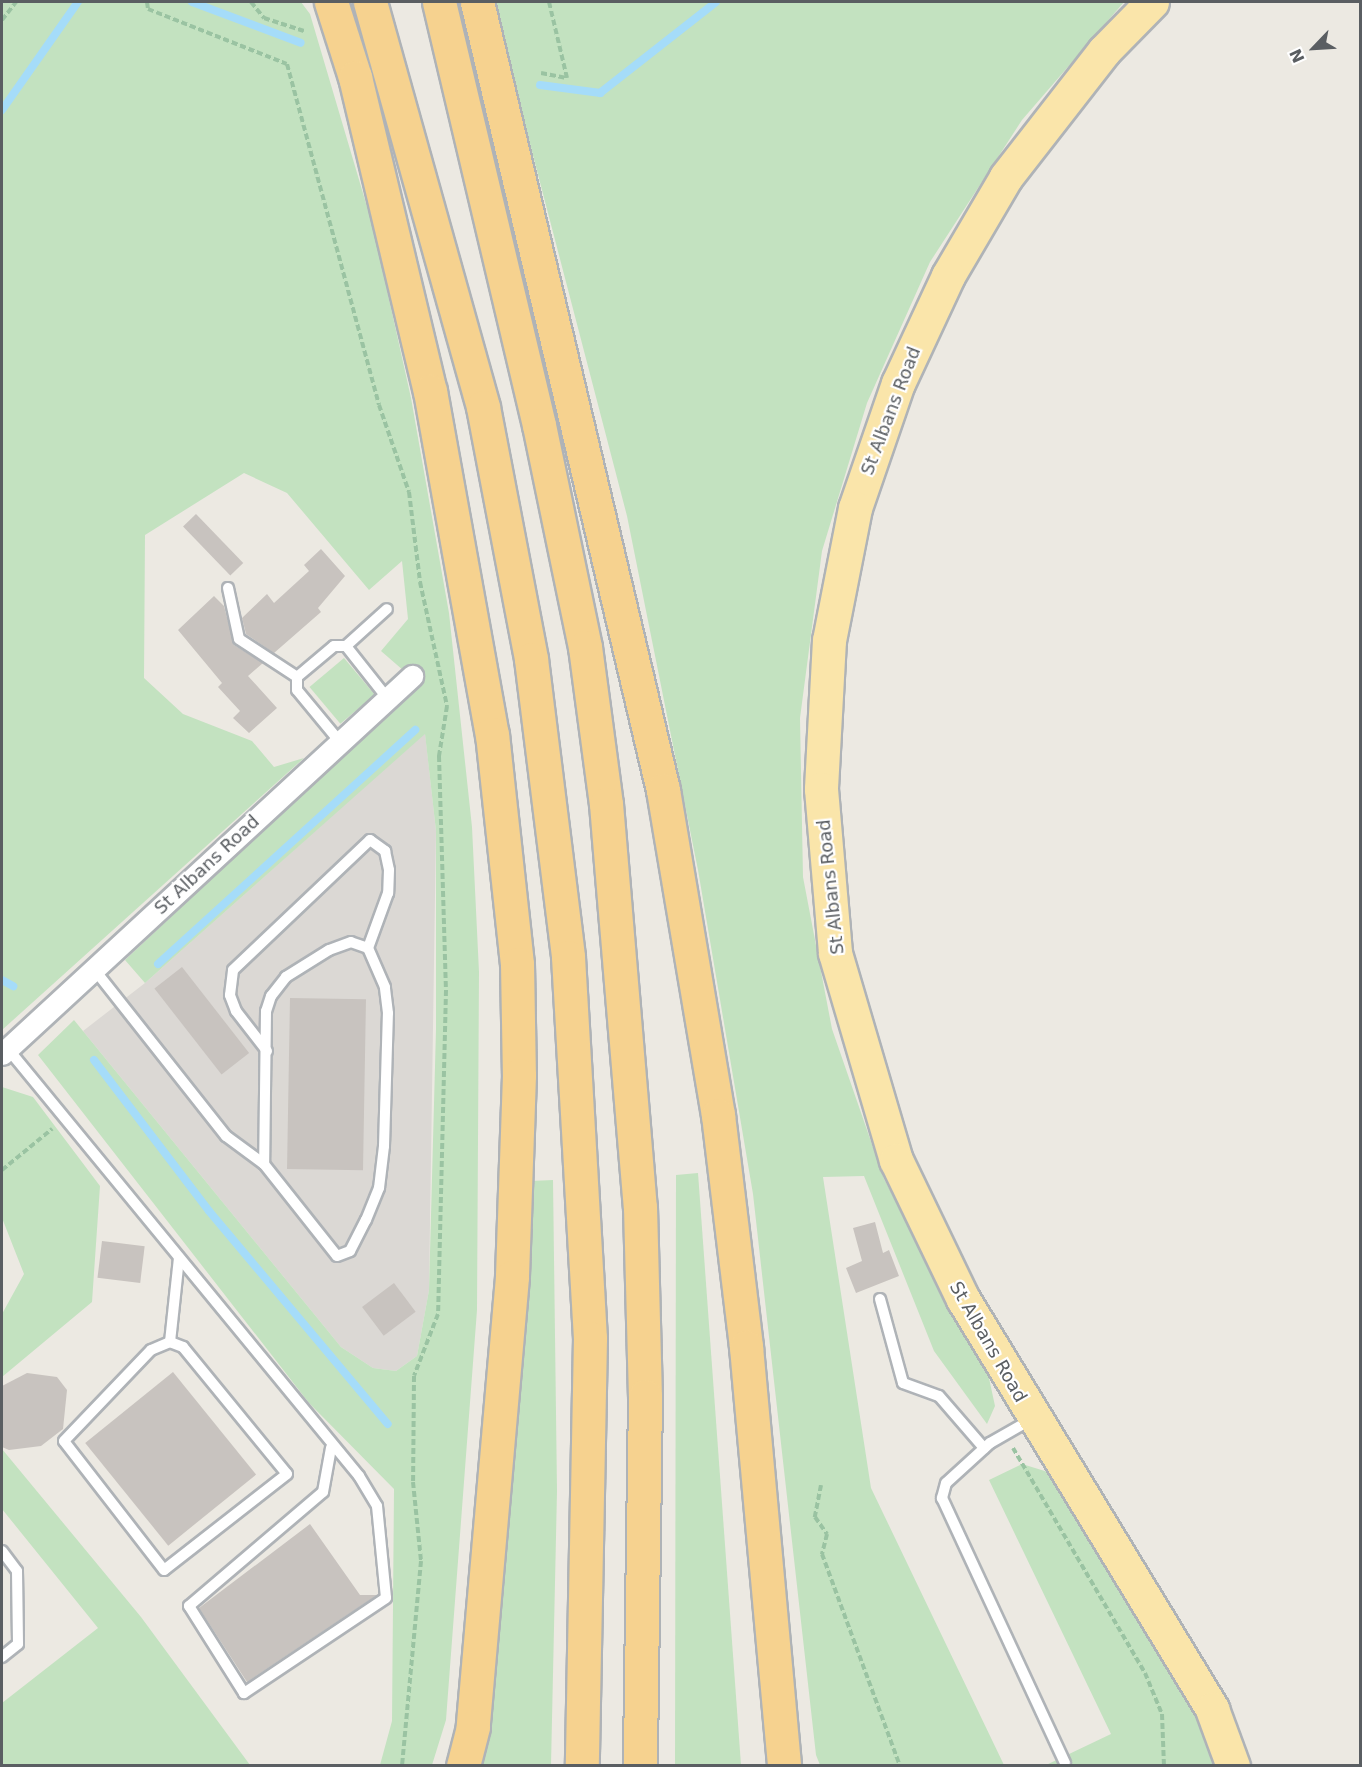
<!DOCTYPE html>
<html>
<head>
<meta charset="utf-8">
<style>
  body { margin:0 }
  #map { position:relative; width:1362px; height:1767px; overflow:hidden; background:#ece9e2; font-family:"DejaVu Sans",sans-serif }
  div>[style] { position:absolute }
  .industrial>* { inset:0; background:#dbd8d4 }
  .green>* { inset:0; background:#c3e2c0; transform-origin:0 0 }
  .stream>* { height:8px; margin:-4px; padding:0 4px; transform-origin:4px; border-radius:4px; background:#a5dcf9 }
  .building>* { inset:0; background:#c8c3bf; transform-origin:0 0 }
  .path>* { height:4px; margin-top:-2px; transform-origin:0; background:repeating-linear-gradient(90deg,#9ac3a2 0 6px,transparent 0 9px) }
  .roads { filter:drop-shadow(2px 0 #afb3b7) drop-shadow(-2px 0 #afb3b7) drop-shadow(0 2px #afb3b7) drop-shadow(0 -2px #afb3b7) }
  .lane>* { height:10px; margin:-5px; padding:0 5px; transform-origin:5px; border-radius:5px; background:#fff }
  .street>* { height:21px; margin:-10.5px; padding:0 10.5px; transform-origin:10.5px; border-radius:10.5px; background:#fff }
  .primary>* { height:33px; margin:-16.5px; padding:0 16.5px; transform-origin:16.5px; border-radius:16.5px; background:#fae5aa }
  .highway>* { height:33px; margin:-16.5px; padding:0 16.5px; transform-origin:16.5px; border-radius:16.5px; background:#f6d28f }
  span { translate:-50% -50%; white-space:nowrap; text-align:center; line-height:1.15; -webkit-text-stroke:4.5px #fff; paint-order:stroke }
  .street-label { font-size:18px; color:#5a5e62 }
  .frame { position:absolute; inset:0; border:3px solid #5a5e62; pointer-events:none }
  .north { position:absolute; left:1284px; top:18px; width:60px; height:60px; -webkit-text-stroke:4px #fff; paint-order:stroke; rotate:245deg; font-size:16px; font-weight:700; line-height:24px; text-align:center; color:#5a5e62 }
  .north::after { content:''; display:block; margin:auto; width:21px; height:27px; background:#5a5e62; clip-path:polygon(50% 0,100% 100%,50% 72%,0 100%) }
</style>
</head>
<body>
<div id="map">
  <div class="industrial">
    <div style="clip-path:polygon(425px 733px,436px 831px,429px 1290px,417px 1356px,396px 1371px,373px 1368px,341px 1347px,83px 1031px,145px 983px)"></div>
  </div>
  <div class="green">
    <div style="clip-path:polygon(2px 2px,301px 2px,310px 14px,373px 227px,411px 398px,449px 613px,472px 827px,479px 972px,477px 1310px,446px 1720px,432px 1765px,380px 1765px,392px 1721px,394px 1489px,309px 1403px,38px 1055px,74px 1020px,341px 1347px,373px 1368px,396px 1371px,417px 1356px,429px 1290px,436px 1029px,436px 831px,425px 734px,145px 983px,125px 960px,419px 684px,381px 651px,408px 619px,402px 561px,369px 590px,287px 493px,244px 473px,145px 535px,144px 678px,183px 714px,252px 741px,274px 767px,304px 758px,2px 1030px)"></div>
    <div style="clip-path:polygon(493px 2px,1124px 2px,1022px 120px,930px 262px,867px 403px,822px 551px,800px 718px,803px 877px,832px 1029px,884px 1179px,989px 1378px,995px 1406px,987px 1424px,934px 1351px,864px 1176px,823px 1177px,871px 1488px,1004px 1765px,820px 1765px,816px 1755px,753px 1194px,698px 870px,627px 516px)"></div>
    <div style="left:344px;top:658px;width:48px;height:45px;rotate:50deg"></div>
    <div style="clip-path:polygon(2px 1087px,33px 1097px,100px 1186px,92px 1302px,2px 1377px,2px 1314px,24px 1274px,2px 1218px)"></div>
    <div style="clip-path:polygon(698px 1173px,741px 1765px,675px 1765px,676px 1175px)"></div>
    <div style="clip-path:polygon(553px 1180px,557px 1491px,551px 1765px,478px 1766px,531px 1181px)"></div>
    <div style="clip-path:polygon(2px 1449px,141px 1617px,250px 1765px,2px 1765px,2px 1703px,98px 1628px,2px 1509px)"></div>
    <div style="clip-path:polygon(1022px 1464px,1048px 1472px,1202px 1721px,1216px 1765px,1046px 1765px,1111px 1734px,989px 1480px)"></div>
  </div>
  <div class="stream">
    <div style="left:192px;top:2px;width:116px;rotate:20.6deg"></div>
    <div style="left:540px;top:85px;width:61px;rotate:7.6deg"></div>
    <div style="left:600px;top:93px;width:147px;rotate:-38.1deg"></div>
    <div style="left:2px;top:110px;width:132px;rotate:-54.9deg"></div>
    <div style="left:158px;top:964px;width:348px;rotate:-42.3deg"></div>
    <div style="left:2px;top:980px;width:13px;rotate:29deg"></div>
    <div style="left:94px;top:1060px;width:190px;rotate:52.7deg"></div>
    <div style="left:209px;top:1211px;width:278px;rotate:50deg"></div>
  </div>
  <div class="building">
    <div style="left:196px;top:514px;width:68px;height:18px;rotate:46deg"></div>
    <div style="clip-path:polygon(321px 549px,345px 576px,318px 608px,321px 612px,274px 653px,246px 634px,242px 618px,267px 594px,274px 603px,309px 571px,304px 565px)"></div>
    <div style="clip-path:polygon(214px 596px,224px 606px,234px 645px,263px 663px,248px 676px,277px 708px,249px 733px,233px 718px,240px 711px,218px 687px,222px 683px,178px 630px)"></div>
    <div style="left:182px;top:967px;width:109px;height:35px;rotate:52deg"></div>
    <div style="left:290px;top:998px;width:76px;height:171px;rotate:1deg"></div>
    <div style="clip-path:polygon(875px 1222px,883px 1253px,889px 1250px,899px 1276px,856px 1293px,846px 1268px,862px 1261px,853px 1228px)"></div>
    <div style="left:102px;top:1241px;width:43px;height:37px;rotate:7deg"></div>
    <div style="left:394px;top:1283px;width:36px;height:40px;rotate:53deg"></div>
    <div style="left:173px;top:1372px;width:132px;height:113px;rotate:51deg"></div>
    <div style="clip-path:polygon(27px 1373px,57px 1377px,67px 1390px,63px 1429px,41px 1446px,9px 1450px,2px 1447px,2px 1386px)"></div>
    <div style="clip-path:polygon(310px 1524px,360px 1595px,377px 1595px,247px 1682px,199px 1608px)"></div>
  </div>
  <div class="path">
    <div style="left:147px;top:2px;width:7px;rotate:82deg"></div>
    <div style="left:148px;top:9px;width:149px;rotate:21.6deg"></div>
    <div style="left:287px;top:64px;width:353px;rotate:74.9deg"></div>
    <div style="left:379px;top:405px;width:92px;rotate:71deg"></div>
    <div style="left:409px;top:492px;width:91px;rotate:83deg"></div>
    <div style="left:420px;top:582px;width:127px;rotate:77.7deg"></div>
    <div style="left:447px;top:706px;width:51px;rotate:99.1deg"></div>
    <div style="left:439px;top:756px;width:234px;rotate:88.3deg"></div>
    <div style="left:446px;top:990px;width:324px;rotate:91.4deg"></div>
    <div style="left:438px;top:1314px;width:66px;rotate:111.2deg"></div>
    <div style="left:414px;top:1376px;width:106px;rotate:90.5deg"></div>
    <div style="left:413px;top:1482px;width:79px;rotate:84.2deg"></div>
    <div style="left:421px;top:1561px;width:206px;rotate:95.3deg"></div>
    <div style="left:251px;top:2px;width:21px;rotate:51deg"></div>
    <div style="left:264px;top:18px;width:42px;rotate:18deg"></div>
    <div style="left:2px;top:20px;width:23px;rotate:-52deg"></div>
    <div style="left:541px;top:73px;width:26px;rotate:11deg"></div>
    <div style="left:567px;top:78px;width:78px;rotate:-103.3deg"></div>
    <div style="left:2px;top:1170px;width:65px;rotate:-39.4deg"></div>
    <div style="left:1013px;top:1448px;width:261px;rotate:59.6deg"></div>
    <div style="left:1145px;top:1673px;width:44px;rotate:67.5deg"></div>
    <div style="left:1162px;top:1714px;width:52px;rotate:87.8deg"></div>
    <div style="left:821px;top:1485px;width:33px;rotate:101deg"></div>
    <div style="left:815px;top:1517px;width:21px;rotate:55deg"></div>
    <div style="left:827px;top:1534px;width:21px;rotate:104deg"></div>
    <div style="left:822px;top:1554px;width:226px;rotate:69.8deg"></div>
  </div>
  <div class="roads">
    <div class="lane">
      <div style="left:228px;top:588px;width:52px;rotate:77.8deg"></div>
      <div style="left:239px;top:639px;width:69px;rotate:33.2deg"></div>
      <div style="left:346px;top:646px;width:55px;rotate:-42.1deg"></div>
      <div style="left:340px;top:742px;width:67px;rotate:-129.6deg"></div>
      <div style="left:297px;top:690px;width:13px;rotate:-90deg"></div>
      <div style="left:297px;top:677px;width:48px;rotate:-40deg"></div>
      <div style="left:334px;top:646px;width:12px"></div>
      <div style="left:346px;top:646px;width:68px;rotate:51.6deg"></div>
      <div style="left:94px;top:969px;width:213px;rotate:51.7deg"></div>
      <div style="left:226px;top:1136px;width:47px;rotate:36.4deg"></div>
      <div style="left:264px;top:1164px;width:117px;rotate:51.6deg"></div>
      <div style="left:337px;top:1256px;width:14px;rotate:-21deg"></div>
      <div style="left:350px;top:1251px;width:35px;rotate:-63deg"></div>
      <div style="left:366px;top:1220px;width:35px;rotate:-68deg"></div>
      <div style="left:379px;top:1188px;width:42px;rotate:-83.2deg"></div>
      <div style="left:384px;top:1146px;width:133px;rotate:-88.3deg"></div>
      <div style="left:388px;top:1013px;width:26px;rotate:-97deg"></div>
      <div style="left:385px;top:987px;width:43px;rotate:-113.6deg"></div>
      <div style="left:368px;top:948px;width:18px;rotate:-161deg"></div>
      <div style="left:351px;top:942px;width:23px;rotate:160deg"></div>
      <div style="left:329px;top:950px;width:51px;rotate:147.9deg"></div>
      <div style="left:286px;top:977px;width:24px;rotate:128deg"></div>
      <div style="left:271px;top:996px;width:16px;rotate:108deg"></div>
      <div style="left:266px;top:1011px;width:153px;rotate:90.7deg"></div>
      <div style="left:8px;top:1049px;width:553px;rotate:50.58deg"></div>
      <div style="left:359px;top:1476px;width:35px;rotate:59deg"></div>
      <div style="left:377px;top:1506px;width:92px;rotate:84.4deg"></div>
      <div style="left:386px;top:1598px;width:171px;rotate:146.2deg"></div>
      <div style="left:244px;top:1693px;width:103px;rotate:-122.3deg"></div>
      <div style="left:189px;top:1606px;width:176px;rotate:-40.4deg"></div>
      <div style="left:323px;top:1492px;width:45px;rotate:-79.7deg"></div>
      <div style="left:267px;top:1051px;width:51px;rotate:-127.8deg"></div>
      <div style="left:236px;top:1011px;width:17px;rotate:-111deg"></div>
      <div style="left:230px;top:995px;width:25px;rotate:-83deg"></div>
      <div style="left:233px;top:970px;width:189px;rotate:-43.5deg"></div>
      <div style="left:370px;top:840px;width:19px;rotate:36deg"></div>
      <div style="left:385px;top:851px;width:19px;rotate:78deg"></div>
      <div style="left:389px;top:870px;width:23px;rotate:92deg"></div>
      <div style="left:388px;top:893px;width:59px;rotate:110deg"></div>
      <div style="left:880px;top:1299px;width:87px;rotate:74.7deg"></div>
      <div style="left:903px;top:1383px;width:38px;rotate:20deg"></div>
      <div style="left:939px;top:1396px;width:69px;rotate:49.1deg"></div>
      <div style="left:170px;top:1342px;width:14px;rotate:21deg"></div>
      <div style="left:183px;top:1347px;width:164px;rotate:50.7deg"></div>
      <div style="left:287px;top:1474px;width:156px;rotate:142deg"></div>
      <div style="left:164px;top:1570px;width:163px;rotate:-127.8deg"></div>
      <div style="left:64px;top:1441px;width:126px;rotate:-46.3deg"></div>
      <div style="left:151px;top:1350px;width:21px;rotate:-23deg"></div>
      <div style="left:170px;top:1342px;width:84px;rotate:-83.9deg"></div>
      <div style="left:1032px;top:1419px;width:48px;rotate:150.3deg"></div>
      <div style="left:990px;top:1443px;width:59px;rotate:137.7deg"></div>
      <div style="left:946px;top:1483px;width:16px;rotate:105deg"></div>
      <div style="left:942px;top:1498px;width:292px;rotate:65.1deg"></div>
      <div style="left:2px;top:1551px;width:25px;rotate:53deg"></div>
      <div style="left:17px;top:1571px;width:73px;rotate:89.2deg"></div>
      <div style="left:18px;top:1644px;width:21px;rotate:141deg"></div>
    </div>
    <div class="street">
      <div style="left:2px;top:1054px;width:558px;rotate:-42.67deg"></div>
    </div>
    <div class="primary">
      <div style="left:1152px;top:2px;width:69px;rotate:134.4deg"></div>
      <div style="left:1104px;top:51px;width:160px;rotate:127.9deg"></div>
      <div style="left:1006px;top:177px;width:115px;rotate:120.4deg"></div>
      <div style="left:948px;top:276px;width:118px;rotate:115deg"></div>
      <div style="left:898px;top:383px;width:132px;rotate:109deg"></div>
      <div style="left:855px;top:508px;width:135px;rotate:101.1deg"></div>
      <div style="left:829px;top:640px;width:149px;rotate:93.1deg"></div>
      <div style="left:821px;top:789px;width:165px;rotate:85.1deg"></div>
      <div style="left:835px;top:953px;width:216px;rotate:73.6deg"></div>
      <div style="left:896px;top:1160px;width:154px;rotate:64.3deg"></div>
      <div style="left:963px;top:1299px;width:480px;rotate:58.7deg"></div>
      <div style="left:1212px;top:1709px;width:61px;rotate:69.8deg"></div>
    </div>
    <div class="highway">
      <div style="left:331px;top:2px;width:79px;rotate:72.3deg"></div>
      <div style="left:355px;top:77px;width:323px;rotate:76.6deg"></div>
      <div style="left:430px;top:391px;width:349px;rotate:79.8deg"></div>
      <div style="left:492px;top:734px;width:231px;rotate:83.8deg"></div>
      <div style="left:517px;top:964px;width:111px;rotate:89deg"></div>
      <div style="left:519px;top:1075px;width:202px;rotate:92deg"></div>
      <div style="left:512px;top:1277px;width:452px;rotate:95deg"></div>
      <div style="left:473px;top:1727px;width:40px;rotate:104.4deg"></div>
      <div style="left:370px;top:2px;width:420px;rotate:74.4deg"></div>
      <div style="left:483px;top:407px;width:257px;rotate:79.2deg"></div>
      <div style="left:531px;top:659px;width:300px;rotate:82.9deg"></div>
      <div style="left:568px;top:957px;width:382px;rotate:86.7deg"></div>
      <div style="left:590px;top:1338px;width:428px;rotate:91.1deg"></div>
      <div style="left:439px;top:2px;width:435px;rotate:76.7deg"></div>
      <div style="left:539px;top:425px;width:227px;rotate:78.3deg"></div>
      <div style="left:585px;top:647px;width:158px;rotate:82.4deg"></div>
      <div style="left:606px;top:804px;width:404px;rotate:85.2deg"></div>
      <div style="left:640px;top:1207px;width:189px;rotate:88.5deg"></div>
      <div style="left:645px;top:1396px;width:370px;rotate:90.8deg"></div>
      <div style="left:477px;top:2px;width:810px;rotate:76.72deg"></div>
      <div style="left:663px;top:790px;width:330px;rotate:80.4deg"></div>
      <div style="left:718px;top:1115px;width:234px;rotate:83.1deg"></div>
      <div style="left:746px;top:1347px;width:421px;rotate:84.8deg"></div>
    </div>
  </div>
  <div class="street-label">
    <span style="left:891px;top:411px;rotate:-69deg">St Albans Road</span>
    <span style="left:207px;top:865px;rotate:-43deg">St Albans Road</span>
    <span style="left:831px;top:887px;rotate:-96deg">St Albans Road</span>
    <span style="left:988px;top:1342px;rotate:60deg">St Albans Road</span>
  </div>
  <div class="frame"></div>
  <div class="north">N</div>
</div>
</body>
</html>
